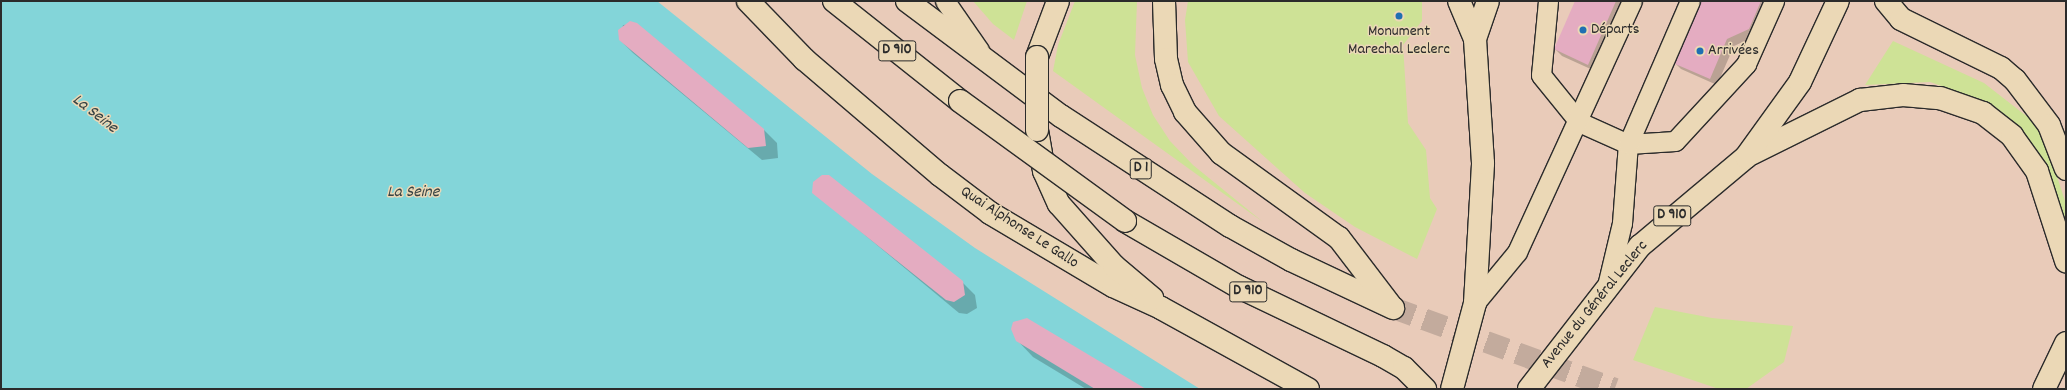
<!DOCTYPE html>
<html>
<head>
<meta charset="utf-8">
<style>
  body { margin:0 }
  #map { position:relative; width:2067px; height:390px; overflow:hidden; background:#e9cbb9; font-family:Dekko,sans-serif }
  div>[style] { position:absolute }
  .green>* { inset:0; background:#cee296 }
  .water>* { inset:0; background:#83d5d9 }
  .shadow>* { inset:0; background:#0003 }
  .building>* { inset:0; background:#e4acc1 }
  .primary-tunnel>* { height:22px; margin-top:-11px; transform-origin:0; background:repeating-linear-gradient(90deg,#c3ab9d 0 22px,transparent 0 33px) }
  .roads { filter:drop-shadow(1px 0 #2b2b2b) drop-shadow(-1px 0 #2b2b2b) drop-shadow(0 1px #2b2b2b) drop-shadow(0 -1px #2b2b2b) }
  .service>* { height:19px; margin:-9.5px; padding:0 9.5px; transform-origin:9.5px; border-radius:9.5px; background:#ebd8b6 }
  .primary>* { height:22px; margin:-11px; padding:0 11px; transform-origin:11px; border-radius:11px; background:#ebd8b6 }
  .bridges { filter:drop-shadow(1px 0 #2b2b2b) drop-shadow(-1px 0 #2b2b2b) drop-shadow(0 1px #2b2b2b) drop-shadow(0 -1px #2b2b2b) }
  .primary-bridge>* { height:22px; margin:-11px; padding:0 11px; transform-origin:11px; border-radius:11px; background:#ebd8b6 }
  .dots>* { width:11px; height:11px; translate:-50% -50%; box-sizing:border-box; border:2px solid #ebd8b6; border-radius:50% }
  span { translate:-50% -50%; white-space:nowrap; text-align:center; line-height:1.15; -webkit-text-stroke:3px #ebd8b6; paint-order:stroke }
  .shield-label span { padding:1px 3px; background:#ebd8b6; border:1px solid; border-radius:3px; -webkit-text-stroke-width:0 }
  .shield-label { font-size:15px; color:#2b2b2b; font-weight:700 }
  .poi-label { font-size:16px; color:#2b2b2b }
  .left { translate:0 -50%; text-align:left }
  .street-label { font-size:16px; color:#2b2b2b }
  .water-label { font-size:17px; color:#384445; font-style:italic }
  .frame { position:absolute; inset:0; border:2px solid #2b2b2b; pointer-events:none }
</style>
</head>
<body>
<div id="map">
  <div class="green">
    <div style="clip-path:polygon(973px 1px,1027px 1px,1014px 40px,993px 24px)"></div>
    <div style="clip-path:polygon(1075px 1px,1137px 1px,1135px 55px,1142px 88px,1153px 115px,1170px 141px,1193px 165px,1263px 222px,1053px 71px,1058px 45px)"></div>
    <div style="clip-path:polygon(1188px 1px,1422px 1px,1422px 21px,1403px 45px,1408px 123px,1426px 150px,1430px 198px,1437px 209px,1417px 259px,1355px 227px,1305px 193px,1219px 116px,1188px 62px,1185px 20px)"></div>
    <div style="clip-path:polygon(1893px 41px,1984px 83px,2029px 118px,2040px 132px,2052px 161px,2066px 204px,2066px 231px,2037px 150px,2019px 127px,1990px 103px,1930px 82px,1865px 85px)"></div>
    <div style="clip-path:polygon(1655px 307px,1712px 318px,1793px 326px,1784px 362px,1746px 389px,1719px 389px,1633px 360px)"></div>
  </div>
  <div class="water">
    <div style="clip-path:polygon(1px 1px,657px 1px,872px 174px,975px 248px,1200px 389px,1px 389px)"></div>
  </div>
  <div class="shadow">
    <div style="clip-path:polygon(1576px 1px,1626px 1px,1595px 71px,1562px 56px,1555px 49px)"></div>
    <div style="clip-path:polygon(1701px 1px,1771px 1px,1756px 36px,1734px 46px,1717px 85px,1681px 69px,1674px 62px)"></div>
    <div style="clip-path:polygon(637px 24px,764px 130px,777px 143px,778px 158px,762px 160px,633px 53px,620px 40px,623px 25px)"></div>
    <div style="clip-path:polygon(813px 192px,962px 282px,975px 295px,977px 308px,967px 314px,959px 313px)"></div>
    <div style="clip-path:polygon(1017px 340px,1144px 389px,1086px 389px,1033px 357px)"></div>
  </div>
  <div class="building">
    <div style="clip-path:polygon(1575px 1px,1616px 1px,1588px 65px,1554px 49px)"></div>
    <div style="clip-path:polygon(1700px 1px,1761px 1px,1749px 29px,1727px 39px,1710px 79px,1673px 63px)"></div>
    <div style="clip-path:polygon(630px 21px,637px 23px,764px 129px,766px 146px,748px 148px,619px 40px,618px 30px)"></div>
    <div style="clip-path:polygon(822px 175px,829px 175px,963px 281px,965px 295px,954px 302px,946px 300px,812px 193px,813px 182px)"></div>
    <div style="clip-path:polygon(1027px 318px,1146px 389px,1095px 389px,1016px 341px,1011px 329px,1013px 322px)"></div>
  </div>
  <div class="primary-tunnel">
    <div style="left:1393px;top:308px;width:236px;rotate:20deg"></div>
  </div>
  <div class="roads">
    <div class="service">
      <div style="left:945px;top:1px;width:60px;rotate:55.2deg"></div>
      <div style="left:1548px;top:1px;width:74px;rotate:95.4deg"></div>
      <div style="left:1541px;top:75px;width:60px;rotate:51deg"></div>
      <div style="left:1579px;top:122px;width:54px;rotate:24.2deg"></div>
      <div style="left:1628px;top:144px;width:47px;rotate:-3.7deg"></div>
      <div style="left:1675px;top:141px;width:105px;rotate:-47.3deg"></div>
      <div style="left:1746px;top:64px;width:69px;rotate:-66deg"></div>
      <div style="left:1607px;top:286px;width:65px;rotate:-76.6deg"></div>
      <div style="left:1622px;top:223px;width:79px;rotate:-85.7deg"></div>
      <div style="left:1628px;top:144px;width:156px;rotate:-66.6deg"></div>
      <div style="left:1475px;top:303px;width:66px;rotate:-50.5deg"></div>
      <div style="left:1517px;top:252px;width:276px;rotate:-65.4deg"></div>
    </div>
    <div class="primary">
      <div style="left:748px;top:1px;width:81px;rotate:46deg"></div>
      <div style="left:804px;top:59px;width:179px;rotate:40.5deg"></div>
      <div style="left:940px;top:175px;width:63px;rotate:37.2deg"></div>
      <div style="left:990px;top:213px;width:143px;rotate:30.7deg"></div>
      <div style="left:1113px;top:286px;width:53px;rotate:24.6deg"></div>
      <div style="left:1161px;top:308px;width:168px;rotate:28.9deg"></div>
      <div style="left:834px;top:1px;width:161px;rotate:38.4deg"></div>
      <div style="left:907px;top:1px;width:192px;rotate:36.8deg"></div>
      <div style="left:1061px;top:116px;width:202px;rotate:33.1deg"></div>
      <div style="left:1230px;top:226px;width:70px;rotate:29.1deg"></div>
      <div style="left:1291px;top:260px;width:113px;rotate:25.2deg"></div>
      <div style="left:1164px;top:1px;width:58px;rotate:88deg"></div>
      <div style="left:1166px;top:59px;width:27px;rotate:77deg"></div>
      <div style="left:1172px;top:85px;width:30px;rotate:64deg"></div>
      <div style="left:1185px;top:112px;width:55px;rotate:48.7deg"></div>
      <div style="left:1221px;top:153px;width:145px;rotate:35.8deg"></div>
      <div style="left:1339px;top:238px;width:86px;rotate:52.6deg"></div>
      <div style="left:1459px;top:1px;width:41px;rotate:67.2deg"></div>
      <div style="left:1886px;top:1px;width:23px;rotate:50deg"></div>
      <div style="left:1901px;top:19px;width:111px;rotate:26.1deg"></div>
      <div style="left:2001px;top:68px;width:18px;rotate:41deg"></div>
      <div style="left:2015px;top:80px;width:56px;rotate:52.9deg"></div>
      <div style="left:2049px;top:125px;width:47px;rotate:68.9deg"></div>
      <div style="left:1037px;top:57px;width:60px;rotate:-69.4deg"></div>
      <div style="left:1037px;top:130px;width:42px;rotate:80.3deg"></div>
      <div style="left:1044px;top:171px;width:36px;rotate:66deg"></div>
      <div style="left:1059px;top:204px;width:83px;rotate:48.4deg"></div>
      <div style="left:1114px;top:266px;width:50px;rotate:40.1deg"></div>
      <div style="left:1751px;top:154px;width:122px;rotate:-26.4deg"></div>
      <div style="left:1860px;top:100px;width:43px;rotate:-6.6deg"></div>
      <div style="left:1903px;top:95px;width:37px;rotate:5deg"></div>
      <div style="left:1940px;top:98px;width:46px;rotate:19.2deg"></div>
      <div style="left:1983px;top:113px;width:37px;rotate:38deg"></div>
      <div style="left:2012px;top:136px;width:43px;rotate:54.5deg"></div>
      <div style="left:2037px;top:171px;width:95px;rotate:72.1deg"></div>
      <div style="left:1125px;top:221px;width:132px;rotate:30.1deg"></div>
      <div style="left:1239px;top:287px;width:160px;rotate:25.6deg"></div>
      <div style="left:1383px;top:356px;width:24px;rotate:30deg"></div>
      <div style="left:1404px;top:368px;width:30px;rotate:45deg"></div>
      <div style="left:1452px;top:389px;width:89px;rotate:-75deg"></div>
      <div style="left:1475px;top:303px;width:140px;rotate:-86.7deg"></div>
      <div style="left:1483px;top:163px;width:124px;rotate:-93.7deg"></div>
      <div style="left:1475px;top:39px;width:40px;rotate:-71.1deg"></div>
      <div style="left:1529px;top:389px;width:181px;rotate:-52.2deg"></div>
      <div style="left:1640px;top:246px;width:138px;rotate:-40deg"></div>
      <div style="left:1746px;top:157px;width:92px;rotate:-54.2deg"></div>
      <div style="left:1800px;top:82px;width:89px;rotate:-64.9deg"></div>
      <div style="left:2044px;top:389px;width:51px;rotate:-64.4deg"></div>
    </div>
  </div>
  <div class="bridges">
    <div class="primary-bridge">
      <div style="left:960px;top:101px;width:204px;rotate:36deg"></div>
      <div style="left:1037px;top:130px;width:73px;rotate:-90deg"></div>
    </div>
  </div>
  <div class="dots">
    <div style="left:1399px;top:16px;background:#1f6fb2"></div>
    <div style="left:1583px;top:30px;background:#1f6fb2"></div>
    <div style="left:1700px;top:51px;background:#1f6fb2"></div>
  </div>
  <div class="shield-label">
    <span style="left:897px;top:51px">D 910</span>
    <span style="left:1141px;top:169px">D 1</span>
    <span style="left:1672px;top:216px">D 910</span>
    <span style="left:1248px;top:292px">D 910</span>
  </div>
  <div class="poi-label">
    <span class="left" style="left:1591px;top:30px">Départs</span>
    <span style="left:1399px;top:41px">Monument<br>Marechal Leclerc</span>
    <span class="left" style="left:1708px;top:51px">Arrivées</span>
  </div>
  <div class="street-label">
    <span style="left:1019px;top:228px;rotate:33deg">Quai Alphonse Le Gallo</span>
    <span style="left:1595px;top:305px;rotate:-51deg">Avenue du Général Leclerc</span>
  </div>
  <div class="water-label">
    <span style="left:94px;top:115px;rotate:38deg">La Seine</span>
    <span style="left:413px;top:194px">La Seine</span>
  </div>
  <div class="frame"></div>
</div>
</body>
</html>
